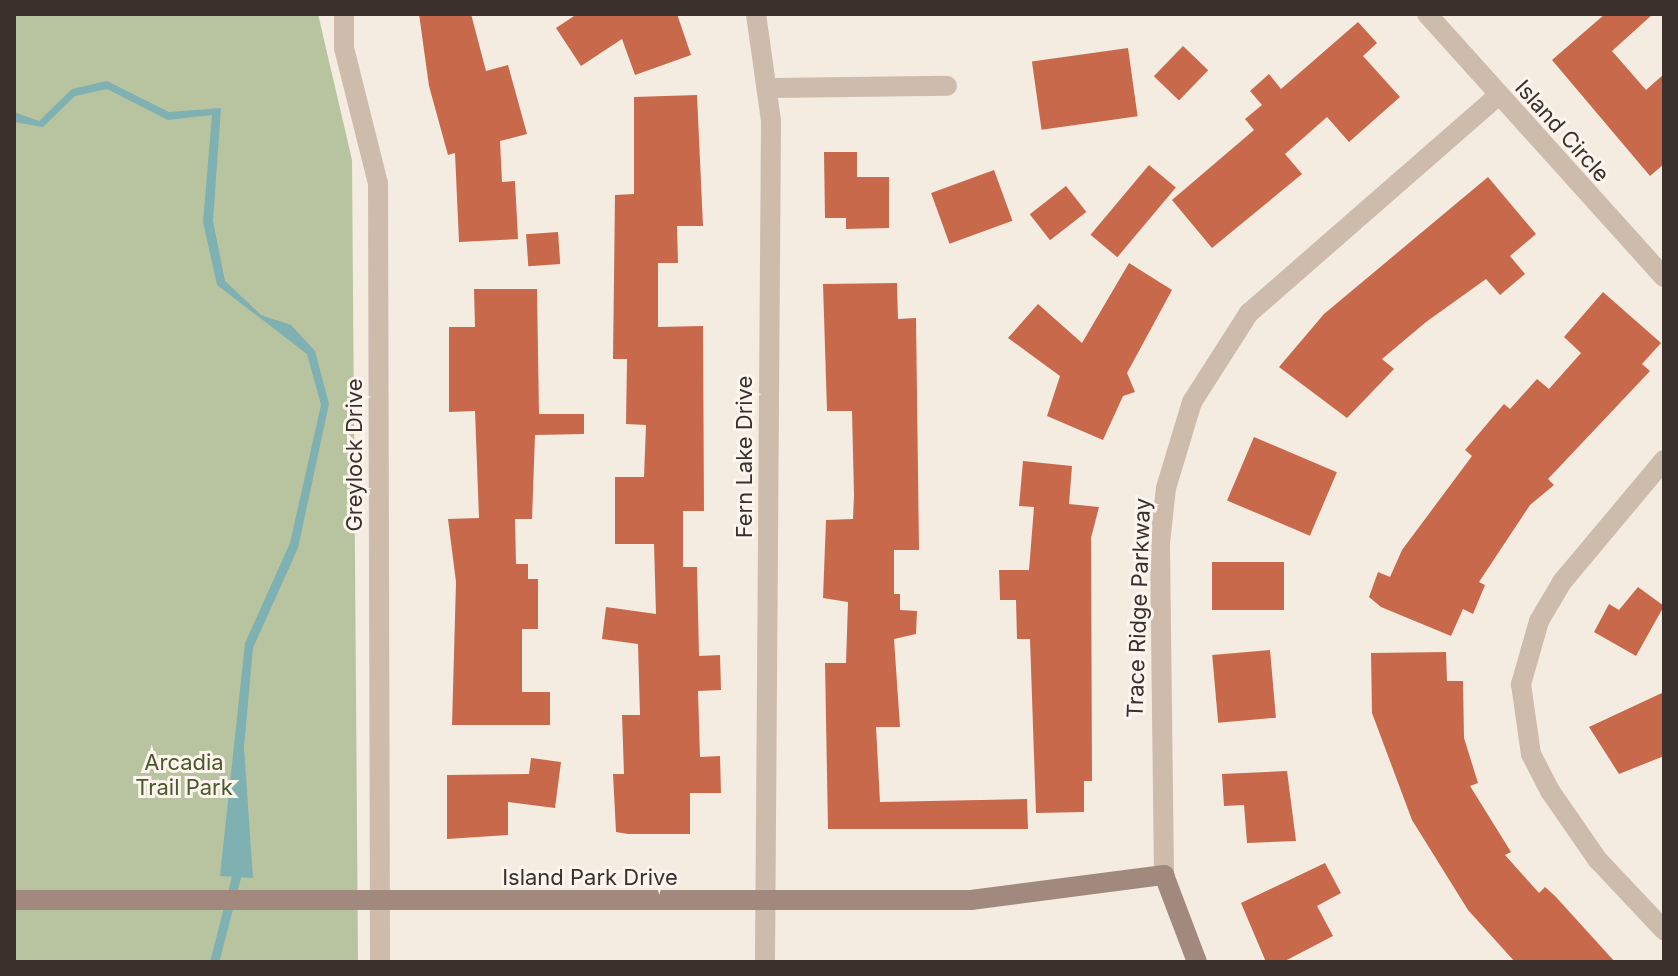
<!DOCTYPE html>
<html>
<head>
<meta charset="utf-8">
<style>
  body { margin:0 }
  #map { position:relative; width:1678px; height:976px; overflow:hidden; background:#f4ebe1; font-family:Inter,sans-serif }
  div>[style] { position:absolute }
  .green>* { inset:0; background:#b8c4a0 }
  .water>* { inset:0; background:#7fb0b2 }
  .stream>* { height:9px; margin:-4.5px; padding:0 4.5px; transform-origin:4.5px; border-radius:4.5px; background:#7fb0b2 }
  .building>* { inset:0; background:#c8694b; transform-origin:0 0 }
  .street>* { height:20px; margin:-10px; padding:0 10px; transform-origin:10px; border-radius:10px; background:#cdbbac }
  .secondary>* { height:20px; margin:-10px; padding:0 10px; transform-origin:10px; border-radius:10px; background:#a18a7d }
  span { translate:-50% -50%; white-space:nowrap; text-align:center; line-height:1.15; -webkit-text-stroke:6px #fbf5ee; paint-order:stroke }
  .street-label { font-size:22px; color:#3b302b }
  .park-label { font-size:22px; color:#4a5a2e }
  .frame { position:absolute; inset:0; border:16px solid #3b302b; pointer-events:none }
</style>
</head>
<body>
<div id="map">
  <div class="green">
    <div style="clip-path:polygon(14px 14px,318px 14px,352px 160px,358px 962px,14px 962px)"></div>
  </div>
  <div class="water">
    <div style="clip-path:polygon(107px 81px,169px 112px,221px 108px,213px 221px,225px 281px,261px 315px,291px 325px,315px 351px,329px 404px,298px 548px,253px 648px,244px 747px,253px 878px,220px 876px,245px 643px,290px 543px,321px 405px,307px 354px,217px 285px,203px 222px,212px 115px,168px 120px,107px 89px,75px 96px,43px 127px,14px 122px,14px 112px,39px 121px,72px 89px)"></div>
  </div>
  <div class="stream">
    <div style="left:214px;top:962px;width:100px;rotate:-75.5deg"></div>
  </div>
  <div class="building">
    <div style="clip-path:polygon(419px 14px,471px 14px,486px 71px,508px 65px,527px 134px,500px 141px,502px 182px,515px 181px,518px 239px,459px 242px,455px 153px,448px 155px,429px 86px)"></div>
    <div style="clip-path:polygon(577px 14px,677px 14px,691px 55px,635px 75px,622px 39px,581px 66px,556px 28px)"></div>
    <div style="clip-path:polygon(1605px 14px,1653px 14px,1612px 51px,1646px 90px,1664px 74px,1664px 164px,1650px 176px,1552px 60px)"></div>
    <div style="clip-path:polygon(1358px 22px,1377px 43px,1363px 56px,1400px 97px,1349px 142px,1327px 117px,1285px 154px,1302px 174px,1212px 248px,1172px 200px,1254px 130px,1245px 119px,1262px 105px,1250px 91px,1269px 74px,1281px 89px)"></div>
    <div style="left:1183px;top:46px;width:35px;height:42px;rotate:44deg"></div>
    <div style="left:1128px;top:48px;width:69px;height:97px;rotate:82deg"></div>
    <div style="clip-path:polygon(697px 95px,703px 226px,677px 226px,678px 263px,658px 263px,658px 327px,703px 326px,704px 511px,683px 511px,683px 567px,697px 567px,699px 656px,720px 655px,721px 690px,698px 691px,700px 757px,720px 756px,721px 793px,690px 793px,690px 834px,628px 834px,616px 832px,613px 774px,624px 774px,622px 715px,640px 715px,638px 644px,602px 639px,606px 607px,656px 614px,654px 544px,615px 544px,615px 477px,644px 477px,646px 425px,626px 424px,627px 359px,613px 359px,615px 195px,634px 194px,634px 97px)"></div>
    <div style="clip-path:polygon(824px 152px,857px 152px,857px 177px,889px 177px,889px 228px,846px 229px,846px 218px,825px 218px)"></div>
    <div style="left:1149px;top:165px;width:35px;height:91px;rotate:40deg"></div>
    <div style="left:994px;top:170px;width:54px;height:67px;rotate:70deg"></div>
    <div style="clip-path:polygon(1488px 177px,1536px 234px,1510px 256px,1525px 274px,1500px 295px,1486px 279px,1426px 322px,1382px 359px,1394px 369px,1347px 418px,1279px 367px,1324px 314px)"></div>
    <div style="left:1066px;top:186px;width:33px;height:46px;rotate:52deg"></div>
    <div style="left:558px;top:232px;width:32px;height:32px;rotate:86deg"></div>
    <div style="clip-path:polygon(1129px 263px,1172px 290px,1127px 373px,1135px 392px,1123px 396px,1103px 440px,1047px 416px,1060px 376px,1008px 338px,1038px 304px,1082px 343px)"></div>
    <div style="clip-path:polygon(897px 283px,898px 319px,916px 318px,919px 550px,894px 550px,894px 594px,900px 594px,900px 610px,917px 611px,916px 634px,894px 639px,900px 727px,876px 727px,880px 802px,1027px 799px,1028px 829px,828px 829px,825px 663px,846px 663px,848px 602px,823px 598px,826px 520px,853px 519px,854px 495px,852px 411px,827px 411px,823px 284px)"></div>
    <div style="clip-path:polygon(474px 289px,537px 289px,539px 414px,584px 414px,584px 434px,535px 435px,532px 519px,515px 519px,516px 564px,528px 564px,528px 579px,538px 579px,538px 629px,522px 629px,522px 692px,550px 692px,550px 725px,452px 725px,456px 582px,448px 519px,479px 518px,475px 411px,449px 412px,449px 327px,475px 327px)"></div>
    <div style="clip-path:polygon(1603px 292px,1661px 343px,1642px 364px,1650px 371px,1548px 479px,1554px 485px,1530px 505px,1479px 582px,1485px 585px,1473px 614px,1463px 609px,1451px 636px,1381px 607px,1369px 597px,1378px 572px,1390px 577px,1402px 550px,1472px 456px,1465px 450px,1504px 404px,1510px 409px,1537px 379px,1549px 389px,1581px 353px,1564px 337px)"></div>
    <div style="left:1254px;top:437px;width:90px;height:69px;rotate:23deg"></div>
    <div style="clip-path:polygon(1023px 461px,1072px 466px,1069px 504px,1099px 507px,1091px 538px,1092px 781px,1084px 781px,1084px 812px,1036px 813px,1030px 639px,1017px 639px,1016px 600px,1000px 600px,999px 570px,1029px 570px,1034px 507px,1019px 506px)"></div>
    <div style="left:1212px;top:562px;width:72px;height:48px"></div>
    <div style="clip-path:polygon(1638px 587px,1664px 606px,1636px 656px,1594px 632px,1609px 604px,1619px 610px)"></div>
    <div style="left:1270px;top:650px;width:68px;height:58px;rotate:85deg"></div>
    <div style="clip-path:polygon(1446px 652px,1447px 681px,1463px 681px,1464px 738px,1478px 783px,1470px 786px,1511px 852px,1505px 855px,1539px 893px,1545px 887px,1555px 896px,1615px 962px,1515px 962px,1468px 910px,1412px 820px,1372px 713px,1371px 653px)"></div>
    <div style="clip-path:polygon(1664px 692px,1664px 756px,1619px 774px,1589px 727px)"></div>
    <div style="clip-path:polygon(531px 758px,561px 762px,555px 808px,508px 802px,508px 835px,447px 839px,447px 775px,529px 774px)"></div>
    <div style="clip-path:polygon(1287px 771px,1296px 841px,1247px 843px,1244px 805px,1224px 806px,1222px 774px)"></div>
    <div style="clip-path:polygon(1325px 863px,1341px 893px,1317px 906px,1333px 936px,1283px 962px,1266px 962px,1241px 903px)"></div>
  </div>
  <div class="street">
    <div style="left:344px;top:14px;width:34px;rotate:90deg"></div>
    <div style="left:344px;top:48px;width:139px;rotate:75.9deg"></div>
    <div style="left:378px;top:183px;width:779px;rotate:89.85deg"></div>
    <div style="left:756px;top:14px;width:108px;rotate:82deg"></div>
    <div style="left:771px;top:121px;width:841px;rotate:90.41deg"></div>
    <div style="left:1427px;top:14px;width:354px;rotate:48deg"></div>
    <div style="left:771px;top:88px;width:176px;rotate:-0.7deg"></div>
    <div style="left:1664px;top:460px;width:159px;rotate:129.9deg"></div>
    <div style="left:1562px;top:582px;width:45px;rotate:120.5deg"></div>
    <div style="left:1539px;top:621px;width:66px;rotate:105.9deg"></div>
    <div style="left:1521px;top:684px;width:71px;rotate:81.9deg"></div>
    <div style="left:1531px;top:754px;width:42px;rotate:62.8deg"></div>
    <div style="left:1550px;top:791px;width:83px;rotate:55.3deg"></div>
    <div style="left:1597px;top:859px;width:98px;rotate:46.7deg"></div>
    <div style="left:1164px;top:875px;width:332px;rotate:-90.7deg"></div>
    <div style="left:1160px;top:543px;width:55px;rotate:-83.8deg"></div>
    <div style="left:1166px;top:488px;width:90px;rotate:-73.2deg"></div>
    <div style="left:1192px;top:402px;width:106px;rotate:-57.4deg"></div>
    <div style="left:1249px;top:313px;width:330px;rotate:-41.1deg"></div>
  </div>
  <div class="secondary">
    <div style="left:14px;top:900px;width:957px"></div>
    <div style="left:971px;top:900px;width:195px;rotate:-7.4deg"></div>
    <div style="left:1164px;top:875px;width:93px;rotate:69.2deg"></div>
  </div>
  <div class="street-label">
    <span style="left:1562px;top:131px;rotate:48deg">Island Circle</span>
    <span style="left:355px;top:455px;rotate:-90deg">Greylock Drive</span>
    <span style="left:745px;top:457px;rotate:-90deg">Fern Lake Drive</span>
    <span style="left:1139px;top:608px;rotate:-88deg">Trace Ridge Parkway</span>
    <span style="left:590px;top:878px">Island Park Drive</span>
  </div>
  <div class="park-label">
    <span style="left:184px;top:775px">Arcadia<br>Trail Park</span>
  </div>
  <div class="frame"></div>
</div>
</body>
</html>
